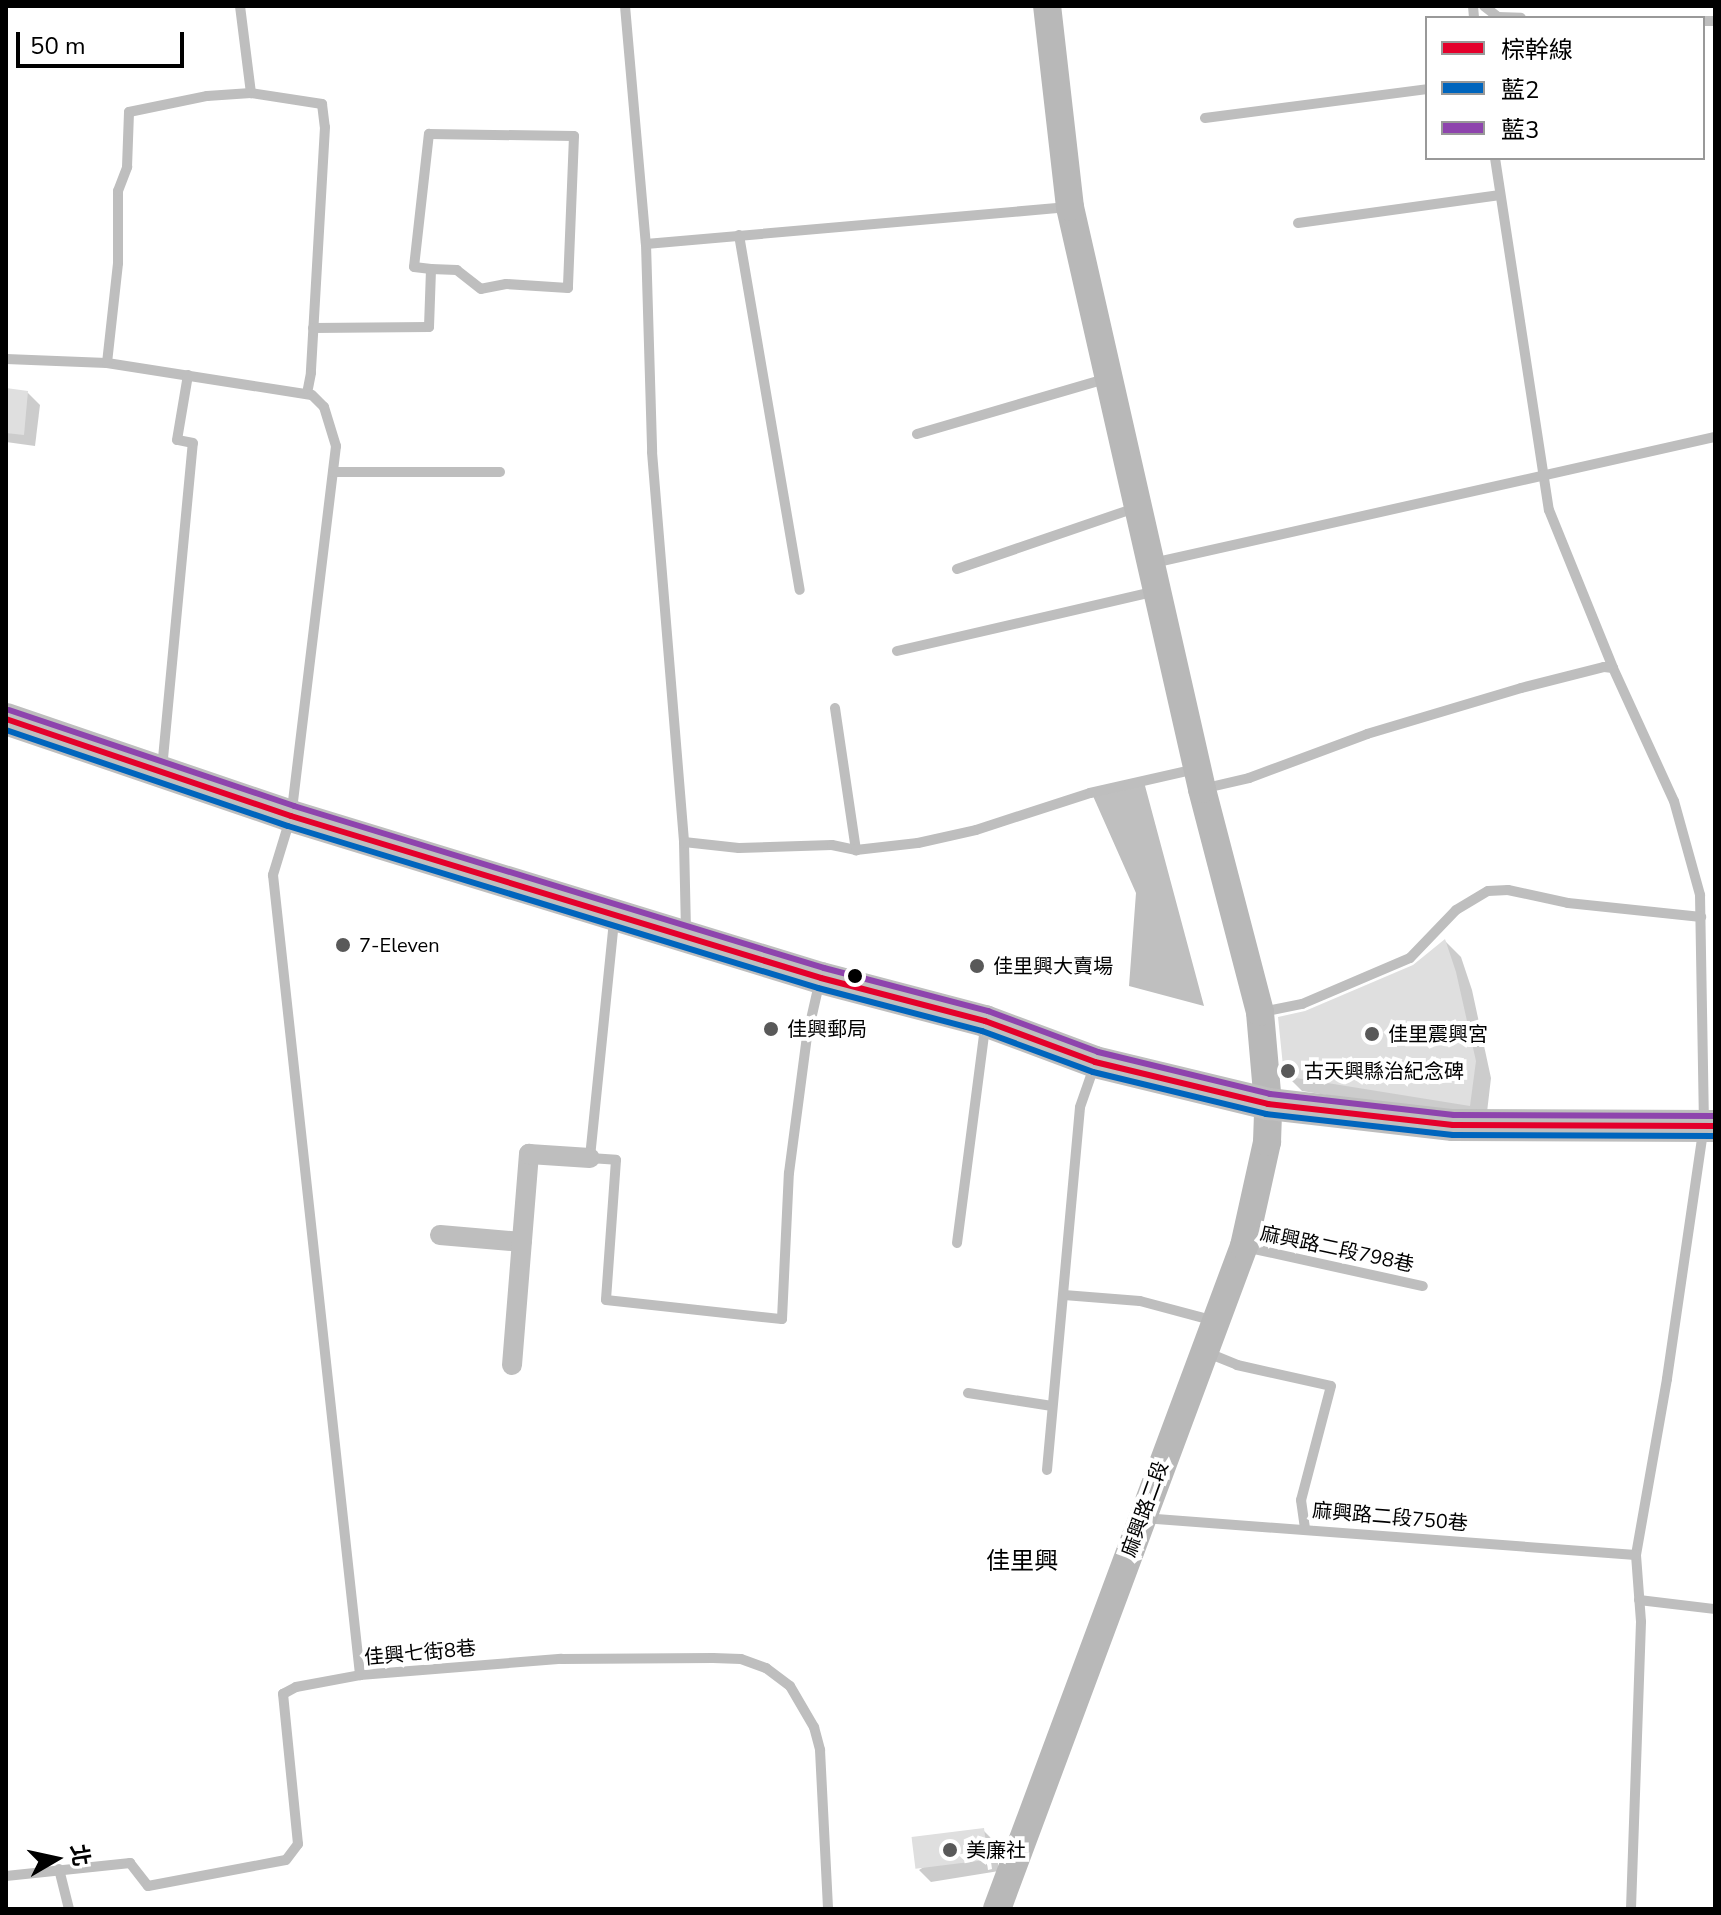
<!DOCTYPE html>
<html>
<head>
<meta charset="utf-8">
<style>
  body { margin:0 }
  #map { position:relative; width:1721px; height:1915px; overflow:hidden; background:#fff; font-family:"Nunito Sans","Noto Sans TC",sans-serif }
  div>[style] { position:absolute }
  .water>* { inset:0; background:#bfbfbf }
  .shadow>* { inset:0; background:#0003 }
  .building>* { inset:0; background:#dfdfdf; transform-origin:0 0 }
  .lane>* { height:10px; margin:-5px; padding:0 5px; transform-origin:5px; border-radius:5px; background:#bebebe }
  .street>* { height:20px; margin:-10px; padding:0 10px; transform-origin:10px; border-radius:10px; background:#bebebe }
  .secondary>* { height:28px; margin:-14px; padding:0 14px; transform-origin:14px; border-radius:14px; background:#b8b8b8 }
  .primary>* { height:32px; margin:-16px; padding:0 16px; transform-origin:16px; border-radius:16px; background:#bebebe }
  .bus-1>* { height:6px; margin:-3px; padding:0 3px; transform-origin:3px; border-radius:3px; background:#e4002b }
  .bus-2>* { height:6px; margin:-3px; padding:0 3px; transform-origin:3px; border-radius:3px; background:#0065bd }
  .bus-3>* { height:6px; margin:-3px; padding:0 3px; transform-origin:3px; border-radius:3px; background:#8e44ad }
  .dots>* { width:22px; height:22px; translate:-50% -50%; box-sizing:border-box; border:4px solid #fff; border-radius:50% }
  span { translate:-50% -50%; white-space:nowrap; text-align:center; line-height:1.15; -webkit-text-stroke:8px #fff; paint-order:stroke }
  .poi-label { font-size:20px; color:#000 }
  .left { translate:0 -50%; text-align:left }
  .street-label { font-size:20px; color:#000 }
  .quarter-label { font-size:24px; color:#000 }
  .frame { position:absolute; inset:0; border:8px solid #000; pointer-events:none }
  .legend { position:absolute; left:1425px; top:16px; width:280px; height:144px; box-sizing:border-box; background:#fff; border:2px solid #999; margin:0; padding:10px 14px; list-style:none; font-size:24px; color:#000 }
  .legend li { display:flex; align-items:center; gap:16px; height:40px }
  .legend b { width:40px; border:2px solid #999 }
  .north { position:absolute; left:16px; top:1819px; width:80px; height:80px; -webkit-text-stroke:6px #fff; paint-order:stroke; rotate:81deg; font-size:22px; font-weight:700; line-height:32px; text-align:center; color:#000 }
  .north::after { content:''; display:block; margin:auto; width:28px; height:36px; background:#000; clip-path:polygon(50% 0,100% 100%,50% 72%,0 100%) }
  .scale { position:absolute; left:16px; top:32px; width:168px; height:36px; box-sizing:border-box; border:4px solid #000; border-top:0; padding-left:10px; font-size:24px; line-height:28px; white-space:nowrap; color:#000; -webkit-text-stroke:6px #fff; paint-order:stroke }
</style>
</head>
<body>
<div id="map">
  <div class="water">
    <div style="clip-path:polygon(1144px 782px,1204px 1006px,1129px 986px,1136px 893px,1093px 796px)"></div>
  </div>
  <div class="shadow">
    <div style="clip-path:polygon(6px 390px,28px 393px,40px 405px,35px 446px,6px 442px)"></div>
    <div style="clip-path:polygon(1445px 941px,1461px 957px,1472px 990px,1491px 1078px,1486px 1121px,1302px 1091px,1286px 1075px,1306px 1013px,1414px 967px)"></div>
    <div style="clip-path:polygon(evenodd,983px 1830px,995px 1842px,999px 1871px,931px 1882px,919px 1870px,983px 1830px,984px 1841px,988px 1841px,992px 1869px,988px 1870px,984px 1841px)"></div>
  </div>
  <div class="building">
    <div style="clip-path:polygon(6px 388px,28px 391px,24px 435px,6px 433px)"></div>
    <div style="clip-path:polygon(1445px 939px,1456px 972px,1476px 1061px,1470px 1106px,1284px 1076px,1278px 1017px,1305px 1011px,1413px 965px)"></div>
    <div style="left:984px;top:1828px;width:32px;height:73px;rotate:83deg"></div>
  </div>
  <div class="lane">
    <div style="left:240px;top:6px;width:88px;rotate:82.8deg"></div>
    <div style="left:251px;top:93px;width:72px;rotate:8.8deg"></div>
    <div style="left:322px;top:104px;width:23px;rotate:83deg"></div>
    <div style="left:325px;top:127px;width:246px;rotate:93.3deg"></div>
    <div style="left:311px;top:373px;width:21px;rotate:101deg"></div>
    <div style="left:625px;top:6px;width:239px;rotate:85deg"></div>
    <div style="left:646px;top:244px;width:208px;rotate:88.3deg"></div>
    <div style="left:652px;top:452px;width:391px;rotate:85.3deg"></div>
    <div style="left:684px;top:842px;width:88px;rotate:88.7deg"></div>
    <div style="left:1473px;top:6px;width:12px;rotate:85deg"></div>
    <div style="left:1484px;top:6px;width:18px;rotate:38deg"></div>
    <div style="left:1498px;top:17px;width:23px;rotate:2deg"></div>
    <div style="left:1703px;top:21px;width:12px"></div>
    <div style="left:1205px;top:118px;width:224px;rotate:-7.4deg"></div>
    <div style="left:1495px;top:158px;width:356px;rotate:81.3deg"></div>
    <div style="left:1549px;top:510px;width:170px;rotate:67.9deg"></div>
    <div style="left:1613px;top:668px;width:146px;rotate:65.4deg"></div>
    <div style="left:1674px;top:801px;width:98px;rotate:74.5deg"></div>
    <div style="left:1700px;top:895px;width:230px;rotate:89deg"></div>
    <div style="left:1704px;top:1125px;width:257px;rotate:98.3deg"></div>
    <div style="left:1667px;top:1379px;width:179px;rotate:100deg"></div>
    <div style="left:1636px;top:1555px;width:67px;rotate:85.7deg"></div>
    <div style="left:1641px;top:1622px;width:287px;rotate:92deg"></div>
    <div style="left:1298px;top:223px;width:204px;rotate:-7.9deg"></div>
    <div style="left:739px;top:235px;width:360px;rotate:80.3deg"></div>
    <div style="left:646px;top:244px;width:424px;rotate:-5deg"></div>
    <div style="left:313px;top:328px;width:116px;rotate:-0.5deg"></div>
    <div style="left:429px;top:327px;width:58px;rotate:-88deg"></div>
    <div style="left:431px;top:269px;width:17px;rotate:-173deg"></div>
    <div style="left:414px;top:267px;width:134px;rotate:-83.6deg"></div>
    <div style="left:429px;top:134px;width:145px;rotate:0.8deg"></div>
    <div style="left:574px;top:136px;width:152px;rotate:92.3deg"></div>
    <div style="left:568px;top:288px;width:62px;rotate:-176.3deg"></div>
    <div style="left:506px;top:284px;width:25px;rotate:169deg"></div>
    <div style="left:481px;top:289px;width:31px;rotate:-142deg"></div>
    <div style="left:457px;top:270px;width:26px;rotate:-178deg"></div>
    <div style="left:6px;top:359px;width:101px;rotate:2.3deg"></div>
    <div style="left:107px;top:363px;width:207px;rotate:8.9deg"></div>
    <div style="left:312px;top:395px;width:17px;rotate:45deg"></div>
    <div style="left:324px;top:407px;width:41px;rotate:72.9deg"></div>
    <div style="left:336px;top:446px;width:373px;rotate:96.9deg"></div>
    <div style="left:291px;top:816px;width:62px;rotate:107deg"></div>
    <div style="left:273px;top:875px;width:805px;rotate:83.79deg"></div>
    <div style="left:107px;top:363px;width:101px;rotate:-83.7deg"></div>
    <div style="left:118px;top:263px;width:72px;rotate:-90deg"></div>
    <div style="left:118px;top:191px;width:26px;rotate:-69deg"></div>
    <div style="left:127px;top:167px;width:55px;rotate:-87.9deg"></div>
    <div style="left:129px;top:112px;width:80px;rotate:-11.6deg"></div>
    <div style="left:207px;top:96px;width:44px;rotate:-3.9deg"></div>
    <div style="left:917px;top:434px;width:199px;rotate:-16.3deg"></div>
    <div style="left:333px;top:472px;width:167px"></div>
    <div style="left:1153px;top:563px;width:576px;rotate:-12.64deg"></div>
    <div style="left:957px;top:569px;width:191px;rotate:-18.9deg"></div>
    <div style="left:897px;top:651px;width:267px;rotate:-13deg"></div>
    <div style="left:835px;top:708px;width:144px;rotate:81.6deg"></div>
    <div style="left:162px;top:769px;width:327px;rotate:-84.6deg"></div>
    <div style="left:193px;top:443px;width:16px;rotate:-169deg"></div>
    <div style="left:177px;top:440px;width:66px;rotate:-80.4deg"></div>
    <div style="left:1206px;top:788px;width:44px;rotate:-13.1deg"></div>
    <div style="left:1249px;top:778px;width:126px;rotate:-20.4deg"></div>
    <div style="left:1367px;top:734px;width:161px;rotate:-16.6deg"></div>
    <div style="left:1521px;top:688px;width:86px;rotate:-14.2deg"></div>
    <div style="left:1604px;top:667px;width:9px;rotate:6deg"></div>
    <div style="left:684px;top:842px;width:55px;rotate:6.2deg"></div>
    <div style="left:739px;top:848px;width:93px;rotate:-1.8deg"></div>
    <div style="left:832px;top:845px;width:25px;rotate:12deg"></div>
    <div style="left:856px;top:850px;width:62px;rotate:-6.4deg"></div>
    <div style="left:918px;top:843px;width:59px;rotate:-12.6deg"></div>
    <div style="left:976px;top:830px;width:120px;rotate:-18deg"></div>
    <div style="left:1090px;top:793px;width:109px;rotate:-12.8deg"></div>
    <div style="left:614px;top:921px;width:238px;rotate:95.8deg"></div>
    <div style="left:590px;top:1158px;width:26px;rotate:4deg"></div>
    <div style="left:616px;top:1160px;width:140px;rotate:94.1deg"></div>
    <div style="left:606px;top:1300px;width:177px;rotate:6.2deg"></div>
    <div style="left:782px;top:1319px;width:146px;rotate:-87.3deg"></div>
    <div style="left:789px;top:1173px;width:137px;rotate:-82.5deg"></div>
    <div style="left:807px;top:1037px;width:58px;rotate:-77.2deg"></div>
    <div style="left:1262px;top:1012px;width:41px;rotate:-11.3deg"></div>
    <div style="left:1302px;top:1004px;width:117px;rotate:-23.1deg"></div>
    <div style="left:1410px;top:958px;width:66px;rotate:-46.2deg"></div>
    <div style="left:1456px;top:910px;width:37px;rotate:-31deg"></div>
    <div style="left:1488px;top:891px;width:20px;rotate:-3deg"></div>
    <div style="left:1508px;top:890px;width:61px;rotate:12.2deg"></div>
    <div style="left:1568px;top:903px;width:134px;rotate:6deg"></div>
    <div style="left:957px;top:1243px;width:218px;rotate:-82.6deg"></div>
    <div style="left:1245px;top:1247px;width:182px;rotate:12.4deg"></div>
    <div style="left:1064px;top:1295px;width:76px;rotate:4.5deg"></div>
    <div style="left:1140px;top:1301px;width:78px;rotate:14.9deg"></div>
    <div style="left:1208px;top:1353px;width:31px;rotate:22deg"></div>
    <div style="left:1237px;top:1365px;width:96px;rotate:12.6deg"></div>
    <div style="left:1331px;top:1386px;width:118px;rotate:104.7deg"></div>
    <div style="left:1301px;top:1500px;width:28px;rotate:82deg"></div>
    <div style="left:968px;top:1393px;width:85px;rotate:8.8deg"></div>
    <div style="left:1047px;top:1470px;width:364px;rotate:-84.8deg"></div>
    <div style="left:1080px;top:1107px;width:46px;rotate:-70.8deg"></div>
    <div style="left:1143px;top:1518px;width:494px;rotate:4.3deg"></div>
    <div style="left:1639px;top:1600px;width:77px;rotate:6.8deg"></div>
    <div style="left:59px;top:1869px;width:41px;rotate:76deg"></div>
    <div style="left:6px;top:1876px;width:125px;rotate:-6deg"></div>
    <div style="left:130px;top:1863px;width:29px;rotate:52deg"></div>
    <div style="left:148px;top:1886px;width:140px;rotate:-10.7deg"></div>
    <div style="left:286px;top:1860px;width:20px;rotate:-53deg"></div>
    <div style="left:298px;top:1844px;width:151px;rotate:-95.7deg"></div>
    <div style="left:283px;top:1694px;width:15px;rotate:-28deg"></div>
    <div style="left:296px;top:1687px;width:65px;rotate:-10.6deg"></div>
    <div style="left:360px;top:1675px;width:202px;rotate:-4.6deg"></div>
    <div style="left:561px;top:1659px;width:152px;rotate:-0.4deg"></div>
    <div style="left:713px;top:1658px;width:28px;rotate:2deg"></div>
    <div style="left:741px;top:1659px;width:27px;rotate:20deg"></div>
    <div style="left:766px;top:1668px;width:30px;rotate:37deg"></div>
    <div style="left:790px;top:1686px;width:48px;rotate:59.7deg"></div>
    <div style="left:814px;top:1727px;width:24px;rotate:75deg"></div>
    <div style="left:820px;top:1750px;width:159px;rotate:87.1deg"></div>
  </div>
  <div class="street">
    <div style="left:440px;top:1235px;width:82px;rotate:4.9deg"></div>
    <div style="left:512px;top:1365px;width:212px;rotate:-85.4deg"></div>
    <div style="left:529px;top:1154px;width:61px;rotate:3.8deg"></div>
  </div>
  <div class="secondary">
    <div style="left:997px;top:1909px;width:708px;rotate:-69.57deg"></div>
    <div style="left:1244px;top:1246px;width:107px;rotate:-77.5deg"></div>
    <div style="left:1267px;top:1142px;width:38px;rotate:-88deg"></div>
    <div style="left:1268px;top:1104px;width:92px;rotate:-95deg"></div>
    <div style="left:1260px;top:1012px;width:230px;rotate:-104.6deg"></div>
    <div style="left:1202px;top:789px;width:597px;rotate:-102.78deg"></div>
    <div style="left:1070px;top:207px;width:202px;rotate:-96.5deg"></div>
  </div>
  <div class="primary">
    <div style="left:6px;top:719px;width:301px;rotate:18.8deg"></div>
    <div style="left:291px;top:816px;width:554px;rotate:17deg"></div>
    <div style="left:821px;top:978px;width:170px;rotate:14.7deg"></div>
    <div style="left:985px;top:1021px;width:117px;rotate:20.4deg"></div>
    <div style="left:1095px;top:1062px;width:178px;rotate:13.6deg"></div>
    <div style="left:1268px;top:1104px;width:186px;rotate:6.5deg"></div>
    <div style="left:1453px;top:1125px;width:262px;rotate:0.2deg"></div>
  </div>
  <div class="bus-1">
    <div style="left:6px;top:719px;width:301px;rotate:18.8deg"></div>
    <div style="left:291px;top:816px;width:554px;rotate:17deg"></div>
    <div style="left:821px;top:978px;width:170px;rotate:14.7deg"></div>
    <div style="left:985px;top:1021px;width:117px;rotate:20.4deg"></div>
    <div style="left:1095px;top:1062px;width:178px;rotate:13.6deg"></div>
    <div style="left:1268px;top:1104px;width:186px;rotate:6.5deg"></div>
    <div style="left:1453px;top:1125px;width:262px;rotate:0.2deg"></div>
  </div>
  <div class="bus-2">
    <div style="left:6px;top:730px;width:298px;rotate:18.8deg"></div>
    <div style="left:288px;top:826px;width:554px;rotate:17deg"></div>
    <div style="left:818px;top:988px;width:170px;rotate:14.7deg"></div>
    <div style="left:982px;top:1031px;width:118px;rotate:20.3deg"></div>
    <div style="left:1093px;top:1072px;width:178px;rotate:13.6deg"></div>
    <div style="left:1266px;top:1114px;width:188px;rotate:6.4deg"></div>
    <div style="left:1453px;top:1135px;width:262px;rotate:0.2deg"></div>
  </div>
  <div class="bus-3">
    <div style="left:9px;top:710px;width:301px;rotate:18.6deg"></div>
    <div style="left:294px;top:806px;width:554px;rotate:17deg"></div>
    <div style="left:824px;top:968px;width:170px;rotate:14.7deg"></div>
    <div style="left:988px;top:1011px;width:117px;rotate:20.4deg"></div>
    <div style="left:1098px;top:1052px;width:177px;rotate:13.7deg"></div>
    <div style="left:1270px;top:1094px;width:185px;rotate:6.5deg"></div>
    <div style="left:1454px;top:1115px;width:261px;rotate:0.2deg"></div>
  </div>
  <div class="dots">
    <div style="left:343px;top:945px;background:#595959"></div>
    <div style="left:977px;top:966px;background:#595959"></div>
    <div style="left:855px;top:976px;background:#000"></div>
    <div style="left:771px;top:1029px;background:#595959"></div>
    <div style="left:1372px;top:1034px;background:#595959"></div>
    <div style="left:1288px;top:1071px;background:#595959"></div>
    <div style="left:950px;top:1850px;background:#595959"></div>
  </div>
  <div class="poi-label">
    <span class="left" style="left:359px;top:945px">7-Eleven</span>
    <span class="left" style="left:993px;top:966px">佳里興大賣場</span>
    <span class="left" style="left:787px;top:1029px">佳興郵局</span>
    <span class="left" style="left:1388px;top:1034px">佳里震興宮</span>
    <span class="left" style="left:1304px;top:1071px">古天興縣治紀念碑</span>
    <span class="left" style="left:966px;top:1850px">美廉社</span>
  </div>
  <div class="street-label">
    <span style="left:1337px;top:1249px;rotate:12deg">麻興路二段798巷</span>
    <span style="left:1145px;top:1509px;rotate:-70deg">麻興路二段</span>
    <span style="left:1390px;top:1517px;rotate:5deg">麻興路二段750巷</span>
    <span style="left:420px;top:1653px;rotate:-5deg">佳興七街8巷</span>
  </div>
  <div class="quarter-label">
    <span style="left:1022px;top:1562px">佳里興</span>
  </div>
  <div class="frame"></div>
  <ul class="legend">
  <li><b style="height:10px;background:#e4002b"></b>棕幹線</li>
  <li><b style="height:10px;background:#0065bd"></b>藍2</li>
  <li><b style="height:10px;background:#8e44ad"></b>藍3</li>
  </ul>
  <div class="north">北</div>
  <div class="scale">50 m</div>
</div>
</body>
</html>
